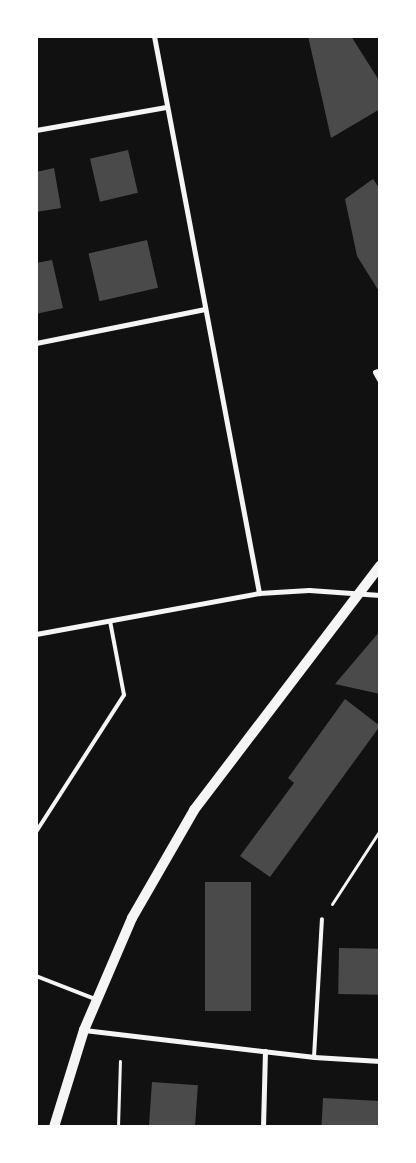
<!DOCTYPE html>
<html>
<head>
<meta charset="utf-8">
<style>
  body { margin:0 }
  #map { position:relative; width:416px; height:1163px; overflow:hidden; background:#111; font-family:"Sofia Sans Condensed",sans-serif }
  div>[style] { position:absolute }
  .building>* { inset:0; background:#4a4a4a; transform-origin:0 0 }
  .path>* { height:3px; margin:-1.5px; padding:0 1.5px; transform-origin:1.5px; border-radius:1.5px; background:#f5f5f5 }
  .service>* { height:4px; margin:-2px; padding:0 2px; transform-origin:2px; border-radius:2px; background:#f5f5f5 }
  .minor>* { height:5px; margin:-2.5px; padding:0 2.5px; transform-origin:2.5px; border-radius:2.5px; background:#f5f5f5 }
  .secondary>* { height:10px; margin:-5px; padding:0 5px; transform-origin:5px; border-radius:5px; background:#f5f5f5 }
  span { translate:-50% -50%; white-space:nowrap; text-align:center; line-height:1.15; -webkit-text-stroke:4px #fff; paint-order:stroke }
  .frame { position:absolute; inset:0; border:38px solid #fff; pointer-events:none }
</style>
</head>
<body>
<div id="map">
  <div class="building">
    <div style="clip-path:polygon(308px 36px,351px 36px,380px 82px,380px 109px,331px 138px)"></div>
    <div style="left:128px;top:150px;width:44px;height:39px;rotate:77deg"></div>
    <div style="clip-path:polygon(54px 168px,61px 208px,36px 212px,36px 172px)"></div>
    <div style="clip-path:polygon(373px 179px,380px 189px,380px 293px,357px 256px,345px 199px)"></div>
    <div style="left:147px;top:240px;width:49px;height:60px;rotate:77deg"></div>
    <div style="clip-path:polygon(52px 260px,63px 308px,36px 314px,36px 263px)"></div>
    <div style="clip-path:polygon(380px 631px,380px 694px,335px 684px)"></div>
    <div style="clip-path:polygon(345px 699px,380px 726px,270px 877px,240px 856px,294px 783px,288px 778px)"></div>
    <div style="left:205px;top:882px;width:46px;height:129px"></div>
    <div style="left:339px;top:948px;width:41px;height:46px;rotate:1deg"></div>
    <div style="left:152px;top:1082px;width:46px;height:45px;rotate:4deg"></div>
    <div style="left:323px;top:1098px;width:57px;height:29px;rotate:3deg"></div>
  </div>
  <div class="path">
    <div style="left:332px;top:904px;width:88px;rotate:-57deg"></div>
    <div style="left:118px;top:1127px;width:66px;rotate:-88.3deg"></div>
  </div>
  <div class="service">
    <div style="left:36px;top:832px;width:163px;rotate:-57.3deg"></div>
    <div style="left:124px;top:695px;width:75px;rotate:-100.7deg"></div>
    <div style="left:36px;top:976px;width:63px;rotate:21.3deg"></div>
    <div style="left:314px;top:1057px;width:138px;rotate:-86.7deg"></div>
  </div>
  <div class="minor">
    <div style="left:154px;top:36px;width:567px;rotate:79.32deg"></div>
    <div style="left:36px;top:130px;width:132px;rotate:-10deg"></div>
    <div style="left:36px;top:343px;width:171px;rotate:-11.4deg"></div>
    <div style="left:380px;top:370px;width:5px;rotate:158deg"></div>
    <div style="left:375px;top:372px;width:10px;rotate:61deg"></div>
    <div style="left:36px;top:634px;width:227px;rotate:-10.4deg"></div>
    <div style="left:259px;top:593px;width:50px;rotate:-3.4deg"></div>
    <div style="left:309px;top:590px;width:71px;rotate:4deg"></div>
    <div style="left:84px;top:1030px;width:232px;rotate:6.7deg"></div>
    <div style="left:314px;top:1057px;width:66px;rotate:3.5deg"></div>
    <div style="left:263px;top:1127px;width:76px;rotate:-88.5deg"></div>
  </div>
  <div class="secondary">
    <div style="left:54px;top:1127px;width:102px;rotate:-72.8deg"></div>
    <div style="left:84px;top:1030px;width:122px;rotate:-66.8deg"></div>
    <div style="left:132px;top:918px;width:125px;rotate:-60.1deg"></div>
    <div style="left:194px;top:810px;width:307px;rotate:-52.7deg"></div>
  </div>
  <div class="frame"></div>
</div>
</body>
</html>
